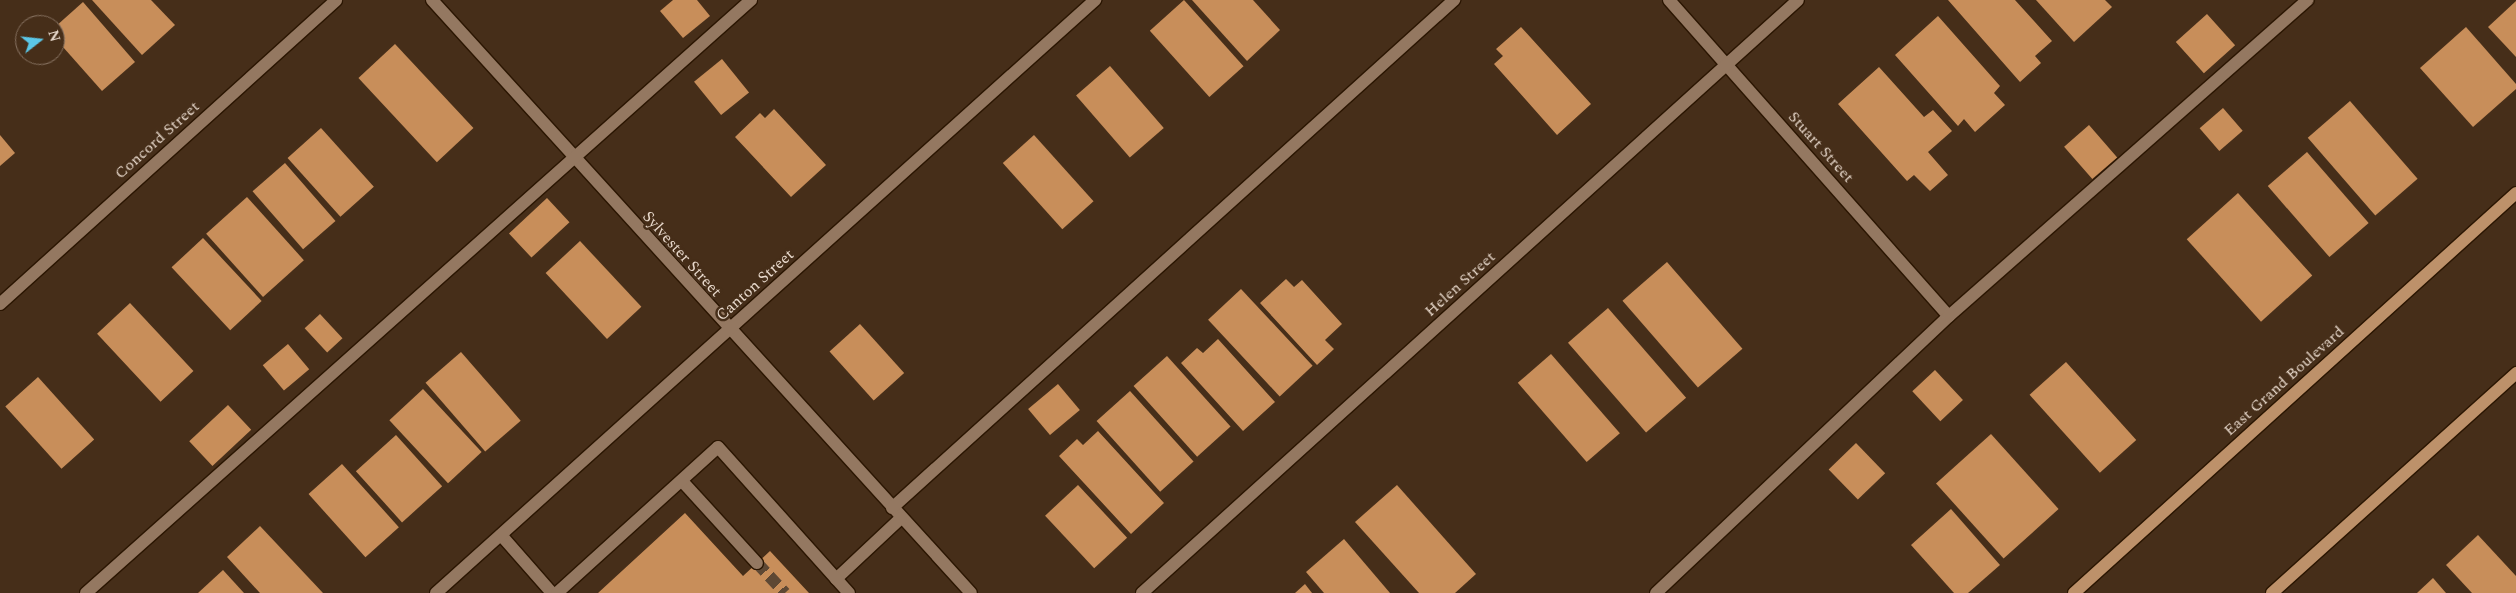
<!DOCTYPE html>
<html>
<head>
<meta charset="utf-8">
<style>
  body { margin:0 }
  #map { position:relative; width:2516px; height:593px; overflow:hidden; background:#462e19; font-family:Spectral,serif }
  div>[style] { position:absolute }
  .building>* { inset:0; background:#c88e5a; transform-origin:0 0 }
  .minor-tunnel>* { height:12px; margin-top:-6px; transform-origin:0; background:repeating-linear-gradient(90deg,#5e4834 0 12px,transparent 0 18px) }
  .roads { filter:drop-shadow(1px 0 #2b1602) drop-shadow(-1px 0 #2b1602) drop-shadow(0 1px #2b1602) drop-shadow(0 -1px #2b1602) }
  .minor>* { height:12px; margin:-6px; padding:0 6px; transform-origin:6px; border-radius:6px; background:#947861 }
  .major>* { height:12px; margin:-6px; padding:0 6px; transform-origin:6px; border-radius:6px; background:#bd916a }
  span { translate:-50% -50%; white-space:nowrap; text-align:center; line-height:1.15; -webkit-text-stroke:5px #462e19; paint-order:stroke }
  .street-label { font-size:16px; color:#e8d9cc }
  .north { position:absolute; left:15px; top:15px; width:50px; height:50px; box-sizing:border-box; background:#462e19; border:1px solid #877261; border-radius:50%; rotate:74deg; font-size:14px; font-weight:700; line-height:20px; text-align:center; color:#e8d9cc }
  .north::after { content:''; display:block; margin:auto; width:18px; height:22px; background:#5bc7e7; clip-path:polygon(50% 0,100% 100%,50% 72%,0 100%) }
</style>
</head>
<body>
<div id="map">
  <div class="building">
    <div style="clip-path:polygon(92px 0,151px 0,175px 25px,142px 55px)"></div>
    <div style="clip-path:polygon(673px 0,697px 0,710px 16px,683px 38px,660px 11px)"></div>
    <div style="left:1184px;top:0;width:89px;height:46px;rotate:48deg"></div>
    <div style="clip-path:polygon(1192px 0,1253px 0,1280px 30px,1247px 61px)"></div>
    <div style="clip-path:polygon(1948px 0,2015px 0,2052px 41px,2035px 56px,2041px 63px,2020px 82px)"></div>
    <div style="clip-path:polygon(2036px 0,2105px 0,2112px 7px,2074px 42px)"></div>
    <div style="clip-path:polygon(2516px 1px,2516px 57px,2488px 27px)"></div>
    <div style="clip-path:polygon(83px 2px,135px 62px,102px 91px,55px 38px,55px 27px)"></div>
    <div style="left:2207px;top:14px;width:42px;height:42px;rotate:48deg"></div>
    <div style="clip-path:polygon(1938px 16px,2000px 86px,1994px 93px,2005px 105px,1975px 132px,1964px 119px,1958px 126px,1895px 55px)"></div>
    <div style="clip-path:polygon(1521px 27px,1591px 104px,1557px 135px,1494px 64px,1503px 56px,1496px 49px)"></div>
    <div style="clip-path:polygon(2466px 27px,2516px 84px,2516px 89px,2473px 127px,2420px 68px)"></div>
    <div style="left:395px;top:44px;width:115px;height:50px;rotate:47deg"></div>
    <div style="left:722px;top:59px;width:43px;height:36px;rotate:51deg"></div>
    <div style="left:1110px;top:66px;width:82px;height:45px;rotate:49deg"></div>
    <div style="clip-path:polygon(1879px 67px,1924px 117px,1933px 110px,1952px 131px,1928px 152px,1948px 175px,1930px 191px,1914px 175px,1907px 181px,1838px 104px)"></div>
    <div style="left:2350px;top:101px;width:103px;height:56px;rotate:49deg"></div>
    <div style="left:2223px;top:108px;width:30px;height:31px;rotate:49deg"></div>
    <div style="clip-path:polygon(774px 109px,826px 165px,791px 197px,735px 137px,760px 113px,765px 118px)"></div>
    <div style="left:2089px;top:125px;width:43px;height:33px;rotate:49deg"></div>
    <div style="left:321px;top:128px;width:79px;height:45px;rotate:48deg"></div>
    <div style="clip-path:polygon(0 135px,15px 153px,0 166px)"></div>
    <div style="left:1034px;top:135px;width:89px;height:42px;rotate:48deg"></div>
    <div style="left:2307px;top:152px;width:94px;height:52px;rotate:49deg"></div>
    <div style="left:285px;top:163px;width:77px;height:43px;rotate:49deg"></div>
    <div style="left:2238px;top:193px;width:111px;height:69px;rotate:48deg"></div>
    <div style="left:247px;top:197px;width:85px;height:55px;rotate:48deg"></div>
    <div style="left:547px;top:198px;width:33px;height:52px;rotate:47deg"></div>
    <div style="left:203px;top:238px;width:86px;height:43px;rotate:47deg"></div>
    <div style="left:580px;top:241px;width:90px;height:47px;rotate:47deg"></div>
    <div style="left:1667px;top:262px;width:115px;height:59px;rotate:49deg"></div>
    <div style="clip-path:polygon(1286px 279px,1294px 287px,1302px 280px,1342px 324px,1325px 340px,1334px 349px,1317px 365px,1260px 303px)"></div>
    <div style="left:1241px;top:289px;width:105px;height:45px;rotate:47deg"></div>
    <div style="left:130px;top:303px;width:93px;height:45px;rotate:47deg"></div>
    <div style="left:1608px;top:308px;width:119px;height:53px;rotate:49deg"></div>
    <div style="left:320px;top:314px;width:33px;height:21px;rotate:47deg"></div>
    <div style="left:860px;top:324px;width:66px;height:41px;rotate:48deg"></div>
    <div style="clip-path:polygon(1218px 339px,1275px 402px,1243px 431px,1181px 363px,1197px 348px,1203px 353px)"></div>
    <div style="left:288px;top:344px;width:33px;height:33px;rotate:50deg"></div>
    <div style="left:461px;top:352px;width:91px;height:47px;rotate:49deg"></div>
    <div style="left:1551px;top:354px;width:105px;height:44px;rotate:49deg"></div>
    <div style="left:1167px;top:356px;width:95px;height:45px;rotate:48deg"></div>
    <div style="left:2066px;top:362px;width:105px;height:49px;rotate:48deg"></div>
    <div style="left:1935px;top:370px;width:41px;height:31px;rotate:47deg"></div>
    <div style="left:38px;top:377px;width:84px;height:44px;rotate:48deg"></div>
    <div style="left:1058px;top:384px;width:34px;height:39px;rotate:50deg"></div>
    <div style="left:423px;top:389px;width:86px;height:46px;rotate:47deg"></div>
    <div style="left:1130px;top:391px;width:95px;height:45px;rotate:48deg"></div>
    <div style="left:228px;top:405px;width:34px;height:53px;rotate:47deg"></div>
    <div style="clip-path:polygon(1098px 431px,1164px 503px,1131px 534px,1059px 456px,1077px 439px,1083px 445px)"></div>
    <div style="left:1991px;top:434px;width:101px;height:74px;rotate:48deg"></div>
    <div style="left:396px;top:435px;width:69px;height:54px;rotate:48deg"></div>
    <div style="left:1856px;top:443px;width:42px;height:38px;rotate:46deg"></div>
    <div style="left:342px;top:464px;width:85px;height:45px;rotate:48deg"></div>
    <div style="left:1078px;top:485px;width:72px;height:45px;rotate:47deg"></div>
    <div style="clip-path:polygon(1397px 485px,1476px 574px,1455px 593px,1419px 593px,1355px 522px)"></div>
    <div style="clip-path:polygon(1951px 509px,2000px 565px,1968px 593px,1954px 593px,1911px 545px)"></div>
    <div style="clip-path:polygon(685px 513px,743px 576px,770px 551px,809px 593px,598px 593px)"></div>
    <div style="clip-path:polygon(260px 526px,323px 593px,260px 593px,227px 557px)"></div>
    <div style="clip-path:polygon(2478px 535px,2516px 576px,2516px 593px,2472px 593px,2446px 565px)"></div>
    <div style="clip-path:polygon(1344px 539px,1390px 593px,1324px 593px,1306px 572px)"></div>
    <div style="clip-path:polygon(223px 570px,244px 593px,198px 593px)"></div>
    <div style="clip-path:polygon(2433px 578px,2446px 593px,2417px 593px)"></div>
    <div style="clip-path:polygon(1305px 584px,1312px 593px,1295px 593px)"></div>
  </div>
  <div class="minor-tunnel">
    <div style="left:757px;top:563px;width:41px;rotate:47deg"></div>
  </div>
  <div class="roads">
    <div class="minor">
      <div style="left:432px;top:0;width:801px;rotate:47.73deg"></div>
      <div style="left:1669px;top:0;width:422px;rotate:48.5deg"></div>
      <div style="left:0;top:304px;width:453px;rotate:-42.1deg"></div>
      <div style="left:682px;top:481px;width:111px;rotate:47.6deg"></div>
      <div style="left:892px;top:508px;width:758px;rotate:-42.11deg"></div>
      <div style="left:501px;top:535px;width:77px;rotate:48.7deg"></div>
      <div style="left:836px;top:579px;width:89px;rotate:-43.2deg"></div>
      <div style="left:86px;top:593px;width:891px;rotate:-41.72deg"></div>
      <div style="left:436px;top:593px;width:887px;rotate:-41.98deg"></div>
      <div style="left:557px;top:593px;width:217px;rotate:-42.2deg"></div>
      <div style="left:718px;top:447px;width:196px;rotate:48.1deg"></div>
      <div style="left:1142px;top:593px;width:884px;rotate:-42.11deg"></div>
      <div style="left:1656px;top:593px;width:403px;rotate:-43.4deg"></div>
      <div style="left:1949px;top:316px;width:478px;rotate:-41.4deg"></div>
    </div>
    <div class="major">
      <div style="left:2074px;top:593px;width:596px;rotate:-42.14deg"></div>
      <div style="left:2272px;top:593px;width:329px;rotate:-42deg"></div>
    </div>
  </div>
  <div class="street-label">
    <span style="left:157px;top:140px;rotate:-42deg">Concord Street</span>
    <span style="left:1821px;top:147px;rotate:48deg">Stuart Street</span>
    <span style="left:682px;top:254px;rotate:48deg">Sylvester Street</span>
    <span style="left:1460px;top:284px;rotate:-42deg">Helen Street</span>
    <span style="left:755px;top:285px;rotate:-42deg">Canton Street</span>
    <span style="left:2284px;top:381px;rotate:-42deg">East Grand Boulevard</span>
  </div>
  <div class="north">N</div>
</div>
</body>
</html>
